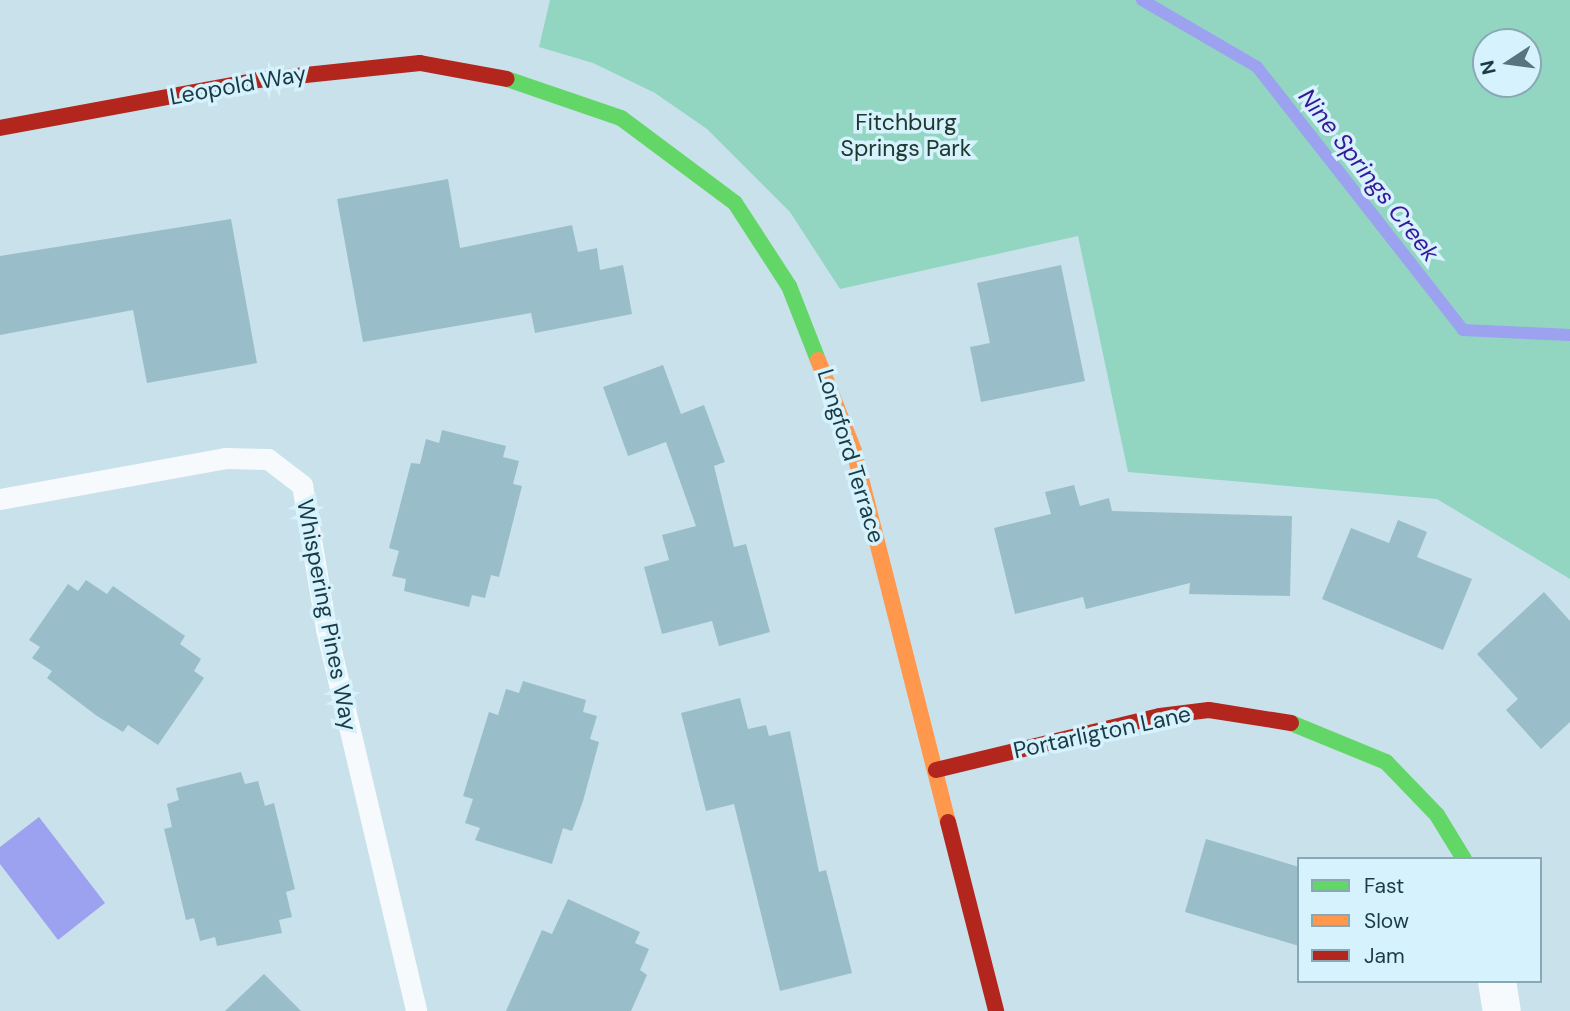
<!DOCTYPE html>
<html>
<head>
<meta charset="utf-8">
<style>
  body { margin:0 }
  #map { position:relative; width:1570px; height:1011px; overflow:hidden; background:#c9e1ea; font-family:"DM Sans",sans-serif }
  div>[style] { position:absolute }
  .green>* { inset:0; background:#92d5c1 }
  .water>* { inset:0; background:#9ca1f0 }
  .stream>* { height:12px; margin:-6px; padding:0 6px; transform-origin:6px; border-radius:6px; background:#9ca1f0 }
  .building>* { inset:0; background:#99beca }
  .lane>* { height:21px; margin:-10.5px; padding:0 10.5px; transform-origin:10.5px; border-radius:10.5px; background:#f7fafc }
  .street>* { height:38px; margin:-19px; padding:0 19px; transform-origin:19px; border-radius:19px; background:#f7fafc }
  .fast>* { height:16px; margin:-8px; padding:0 8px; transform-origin:8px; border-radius:8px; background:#63d668 }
  .slow>* { height:16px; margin:-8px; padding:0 8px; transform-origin:8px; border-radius:8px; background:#ff974d }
  .jam>* { height:16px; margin:-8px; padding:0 8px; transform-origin:8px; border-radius:8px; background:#b3261e }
  span { translate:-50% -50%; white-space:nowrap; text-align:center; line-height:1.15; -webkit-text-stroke:7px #d5f2fd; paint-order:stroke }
  .street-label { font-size:23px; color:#1a3a45 }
  .park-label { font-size:23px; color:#20392e }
  .water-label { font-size:24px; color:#38179a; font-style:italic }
  .legend { position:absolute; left:1297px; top:857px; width:245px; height:126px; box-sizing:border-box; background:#d5f2fd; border:2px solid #8aa8b3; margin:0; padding:9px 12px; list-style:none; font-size:21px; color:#1a3a45 }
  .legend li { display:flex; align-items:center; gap:14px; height:35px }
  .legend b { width:35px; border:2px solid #8aa8b3 }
  .north { position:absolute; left:1472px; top:28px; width:70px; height:70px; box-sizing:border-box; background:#d5f2fd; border:2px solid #8aa8b3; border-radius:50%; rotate:257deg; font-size:19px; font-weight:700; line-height:28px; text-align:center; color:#1a3a45 }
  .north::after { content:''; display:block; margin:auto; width:24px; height:32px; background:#57747f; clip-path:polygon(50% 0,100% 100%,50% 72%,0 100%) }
</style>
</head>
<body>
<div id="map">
  <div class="green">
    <div style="clip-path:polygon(evenodd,550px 0,1570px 0,1570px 579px,1437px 499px,1128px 472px,1078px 236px,840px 289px,790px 212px,707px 129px,655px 93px,593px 63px,539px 47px,550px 0,1528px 42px,1528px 84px,1486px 84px,1486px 42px,1528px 42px)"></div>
  </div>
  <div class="water">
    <div style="clip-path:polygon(39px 817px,105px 903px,58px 940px,0 864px,0 847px)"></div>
  </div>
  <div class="stream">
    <div style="left:1142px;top:0;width:133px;rotate:30.2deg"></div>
    <div style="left:1257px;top:67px;width:334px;rotate:51.9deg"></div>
    <div style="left:1463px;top:330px;width:107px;rotate:2.7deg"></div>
  </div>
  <div class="building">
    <div style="clip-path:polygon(448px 179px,460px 248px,572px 225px,578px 252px,597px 248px,600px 270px,623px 265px,632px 314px,535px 333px,531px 313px,363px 342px,337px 199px)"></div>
    <div style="clip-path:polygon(231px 219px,257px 363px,147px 383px,133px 310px,0 335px,0 256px)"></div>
    <div style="clip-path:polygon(1061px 265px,1085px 381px,981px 402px,970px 347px,990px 343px,977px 283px)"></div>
    <div style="clip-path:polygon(663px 365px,681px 414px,704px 405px,725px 462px,714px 466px,734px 547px,746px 544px,770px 632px,719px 646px,712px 621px,662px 634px,644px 567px,669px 560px,662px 535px,696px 526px,666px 442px,628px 456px,603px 387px)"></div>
    <div style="clip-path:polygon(442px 430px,506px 446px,503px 457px,519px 461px,513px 484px,522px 486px,499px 577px,491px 575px,485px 598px,472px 595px,469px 607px,404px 591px,406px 579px,392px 576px,399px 551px,389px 548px,411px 463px,420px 464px,426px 439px,439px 443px)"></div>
    <div style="clip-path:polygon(1074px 485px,1080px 506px,1109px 498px,1112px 511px,1292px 516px,1290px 596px,1189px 594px,1190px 583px,1086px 609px,1083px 597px,1015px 614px,994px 528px,1051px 514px,1045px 492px)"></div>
    <div style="clip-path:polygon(1398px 520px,1427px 532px,1417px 557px,1472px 579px,1443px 650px,1322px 599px,1351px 528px,1389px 543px)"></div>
    <div style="clip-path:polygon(86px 580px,107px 594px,113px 586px,185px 636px,180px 644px,201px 659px,194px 671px,204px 678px,158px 745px,128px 725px,123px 732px,97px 716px,47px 678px,52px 671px,32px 658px,40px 647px,29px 640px,68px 584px,78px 591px)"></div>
    <div style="clip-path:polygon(1544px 592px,1570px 621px,1570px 722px,1541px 749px,1506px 710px,1518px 699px,1477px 654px)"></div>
    <div style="clip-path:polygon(523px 681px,586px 700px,583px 712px,597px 716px,590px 739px,599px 742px,583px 801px,572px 831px,563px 828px,552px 864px,475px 840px,480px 828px,465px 823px,473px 799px,463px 796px,489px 712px,498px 715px,506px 689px,519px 693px)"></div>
    <div style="clip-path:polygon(740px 698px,748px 729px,766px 725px,769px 736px,790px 731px,819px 872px,826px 870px,852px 973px,780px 991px,734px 804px,706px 811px,681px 713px)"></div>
    <div style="clip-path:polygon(241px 772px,245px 784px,258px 781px,265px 806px,274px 803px,295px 889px,286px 892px,292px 917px,279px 920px,282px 933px,217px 946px,215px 937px,200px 941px,194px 918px,186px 920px,164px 829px,172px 827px,167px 804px,179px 800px,176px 788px)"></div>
    <div style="clip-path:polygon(1206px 839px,1299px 867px,1299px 946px,1185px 912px)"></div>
    <div style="clip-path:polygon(568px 899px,640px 932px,635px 943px,649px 949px,640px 970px,647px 975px,631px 1011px,506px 1011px,542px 930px,552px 934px)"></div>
    <div style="clip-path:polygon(264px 974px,301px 1011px,225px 1011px)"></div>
  </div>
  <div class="lane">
    <div style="left:0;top:499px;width:230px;rotate:-10.3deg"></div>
    <div style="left:226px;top:458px;width:42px;rotate:1.4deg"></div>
    <div style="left:268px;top:459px;width:43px;rotate:37.4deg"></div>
    <div style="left:302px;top:485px;width:146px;rotate:80.5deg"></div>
    <div style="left:326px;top:629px;width:392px;rotate:76.7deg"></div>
  </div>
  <div class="street">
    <div style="left:1497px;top:981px;width:30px;rotate:81deg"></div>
  </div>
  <div class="fast">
    <div style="left:507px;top:79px;width:120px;rotate:18.9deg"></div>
    <div style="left:621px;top:118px;width:142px;rotate:36.7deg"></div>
    <div style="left:735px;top:203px;width:99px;rotate:57deg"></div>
    <div style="left:789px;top:286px;width:79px;rotate:68.6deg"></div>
    <div style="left:1291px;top:723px;width:103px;rotate:22.3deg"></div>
    <div style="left:1386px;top:762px;width:74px;rotate:46.1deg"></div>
    <div style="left:1437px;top:815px;width:52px;rotate:58.5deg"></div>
  </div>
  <div class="slow">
    <div style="left:818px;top:360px;width:98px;rotate:68.4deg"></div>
    <div style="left:854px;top:451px;width:383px;rotate:75.8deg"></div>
  </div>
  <div class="jam">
    <div style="left:0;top:128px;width:262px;rotate:-10.5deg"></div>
    <div style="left:258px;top:80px;width:163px;rotate:-6deg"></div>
    <div style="left:420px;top:63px;width:88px;rotate:10.4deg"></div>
    <div style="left:936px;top:770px;width:230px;rotate:-13.6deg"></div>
    <div style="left:1160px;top:716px;width:49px;rotate:-7deg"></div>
    <div style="left:1209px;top:710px;width:83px;rotate:9deg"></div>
    <div style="left:948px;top:822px;width:195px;rotate:75.7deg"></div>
  </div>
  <div class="street-label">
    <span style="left:238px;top:85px;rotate:-10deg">Leopold Way</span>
    <span style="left:851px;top:456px;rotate:73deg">Longford Terrace</span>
    <span style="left:327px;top:615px;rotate:79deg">Whispering Pines Way</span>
    <span style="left:1102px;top:732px;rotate:-12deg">Portarligton Lane</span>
  </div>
  <div class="park-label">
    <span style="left:906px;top:135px">Fitchburg<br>Springs Park</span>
  </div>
  <div class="water-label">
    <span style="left:1369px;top:175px;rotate:52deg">Nine Springs Creek</span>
  </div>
  <ul class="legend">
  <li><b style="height:9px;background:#63d668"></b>Fast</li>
  <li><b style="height:9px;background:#ff974d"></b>Slow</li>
  <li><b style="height:9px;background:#b3261e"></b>Jam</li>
  </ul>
  <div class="north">N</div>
</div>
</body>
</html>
